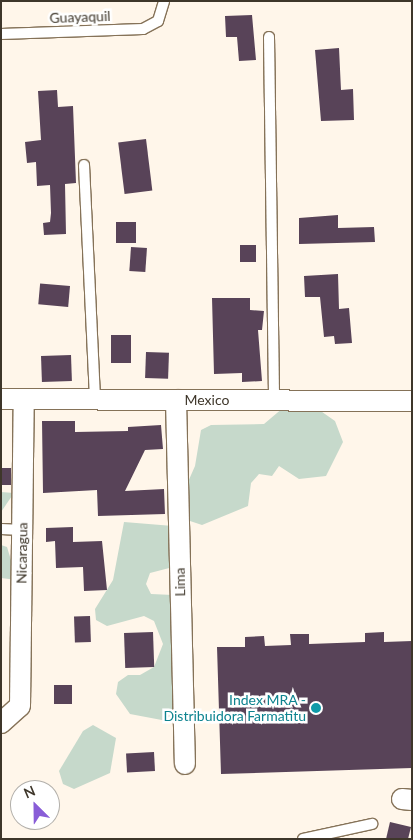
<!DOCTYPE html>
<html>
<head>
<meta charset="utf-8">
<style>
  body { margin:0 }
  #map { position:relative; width:413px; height:840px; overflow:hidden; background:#fff6ea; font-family:Lato,sans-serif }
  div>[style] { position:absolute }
  .green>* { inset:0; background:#c6d9cb }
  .building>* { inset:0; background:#584358; transform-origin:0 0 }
  .roads { filter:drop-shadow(1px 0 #857258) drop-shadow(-1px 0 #857258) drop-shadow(0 1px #857258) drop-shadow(0 -1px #857258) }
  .lane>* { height:10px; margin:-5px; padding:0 5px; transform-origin:5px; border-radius:5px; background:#fff }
  .street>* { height:20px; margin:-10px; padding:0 10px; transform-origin:10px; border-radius:10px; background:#fff }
  .dots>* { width:14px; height:14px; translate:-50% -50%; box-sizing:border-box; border:2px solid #fff; border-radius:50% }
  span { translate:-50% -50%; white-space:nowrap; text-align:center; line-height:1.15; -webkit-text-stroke:5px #fff; paint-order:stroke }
  .street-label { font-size:14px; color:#3e362a }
  .culture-label { font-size:14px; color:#0d838f }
  .right { translate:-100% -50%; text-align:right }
  .frame { position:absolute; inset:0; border:2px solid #3e362a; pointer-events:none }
  .north { position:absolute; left:10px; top:780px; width:50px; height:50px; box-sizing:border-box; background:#fff; border:1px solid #b2afaa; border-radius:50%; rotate:337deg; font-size:14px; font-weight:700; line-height:20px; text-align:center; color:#3e362a }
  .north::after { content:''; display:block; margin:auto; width:18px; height:22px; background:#895dd7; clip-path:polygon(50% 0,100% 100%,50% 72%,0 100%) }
</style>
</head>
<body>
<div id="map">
  <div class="green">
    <div style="clip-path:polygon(290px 402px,315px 407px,335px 421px,343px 442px,326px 476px,299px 479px,279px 466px,272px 476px,259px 474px,251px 483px,248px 506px,202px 525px,190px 521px,180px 500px,195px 466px,201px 430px,211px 425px,264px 424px)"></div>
    <div style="clip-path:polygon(1px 492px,14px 493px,1px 512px)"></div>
    <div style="clip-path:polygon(124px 522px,173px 526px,177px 566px,150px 573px,146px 584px,151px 594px,173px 595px,181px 697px,167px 721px,130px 714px,116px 694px,118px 682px,128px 675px,140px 675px,154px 667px,163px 644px,154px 621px,144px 616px,107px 626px,96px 620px,95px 609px,113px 580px)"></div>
    <div style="clip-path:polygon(1px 545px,7px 547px,17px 580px,1px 578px)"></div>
    <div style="clip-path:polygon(93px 725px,116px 738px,110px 773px,74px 789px,63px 784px,59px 771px,83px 731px)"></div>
  </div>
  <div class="building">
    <div style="clip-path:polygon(252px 15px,256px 60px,239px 61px,237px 37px,226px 37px,225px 16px)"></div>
    <div style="clip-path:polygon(339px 48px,341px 90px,353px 89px,354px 120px,321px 121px,315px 50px)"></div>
    <div style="clip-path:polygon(57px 90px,58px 107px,73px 106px,76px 183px,65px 184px,66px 234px,44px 235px,43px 223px,50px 222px,51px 213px,50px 185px,37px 186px,36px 162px,27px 163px,25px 142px,41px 140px,38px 91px)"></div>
    <div style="left:146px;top:139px;width:52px;height:28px;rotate:83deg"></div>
    <div style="clip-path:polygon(338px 215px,338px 228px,374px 227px,375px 242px,299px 244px,299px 218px)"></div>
    <div style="left:116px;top:222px;width:20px;height:21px"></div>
    <div style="left:240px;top:245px;width:16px;height:17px"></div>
    <div style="left:131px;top:247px;width:16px;height:24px;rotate:4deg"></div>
    <div style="clip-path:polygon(338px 274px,339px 309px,349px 308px,352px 343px,335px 344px,334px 336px,324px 337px,320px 297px,305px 297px,304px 276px)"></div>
    <div style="left:70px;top:286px;width:21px;height:30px;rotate:95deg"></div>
    <div style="clip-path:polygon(212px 298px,250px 298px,250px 310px,264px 311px,262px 330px,258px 330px,262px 381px,242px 382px,242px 373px,214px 374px)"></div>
    <div style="left:111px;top:335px;width:20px;height:28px"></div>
    <div style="left:146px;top:352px;width:23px;height:26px;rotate:2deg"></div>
    <div style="left:71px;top:355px;width:26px;height:30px;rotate:88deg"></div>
    <div style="clip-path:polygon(42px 421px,75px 421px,75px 432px,128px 431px,128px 427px,161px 425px,163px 449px,145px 450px,125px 491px,164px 489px,165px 514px,98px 516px,97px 490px,43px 493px)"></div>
    <div style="left:11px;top:468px;width:17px;height:10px;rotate:90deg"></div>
    <div style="clip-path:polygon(73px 527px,73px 542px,102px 541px,107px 590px,84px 591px,83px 567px,56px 568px,55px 541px,46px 542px,46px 528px)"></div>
    <div style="left:90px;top:616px;width:26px;height:16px;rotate:88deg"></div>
    <div style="left:153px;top:632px;width:35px;height:29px;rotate:88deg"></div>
    <div style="clip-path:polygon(384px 632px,384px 642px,412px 641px,412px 768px,221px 774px,217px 647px,245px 647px,245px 637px,264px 636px,265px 646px,291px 645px,290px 634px,309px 634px,309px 644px,365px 642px,365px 633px)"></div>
    <div style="left:72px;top:685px;width:19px;height:18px;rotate:90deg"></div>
    <div style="left:154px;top:752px;width:19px;height:28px;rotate:87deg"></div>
    <div style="clip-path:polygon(390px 822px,411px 827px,408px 839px,386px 839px)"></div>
  </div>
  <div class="roads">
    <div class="lane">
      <div style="left:1px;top:34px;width:142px;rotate:-2deg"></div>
      <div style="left:143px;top:29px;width:17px;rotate:-28deg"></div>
      <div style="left:158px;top:21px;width:21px;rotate:-73deg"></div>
      <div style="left:269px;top:37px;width:363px;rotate:89.2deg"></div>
      <div style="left:84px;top:165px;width:235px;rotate:87.3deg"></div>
      <div style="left:1px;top:529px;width:21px;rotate:3deg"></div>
      <div style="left:303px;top:839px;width:71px;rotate:-12.3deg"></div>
    </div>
    <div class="street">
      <div style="left:1px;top:399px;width:411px;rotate:0.3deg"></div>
      <div style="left:176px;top:400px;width:364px;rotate:88.6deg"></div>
      <div style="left:1px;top:723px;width:25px;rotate:-42deg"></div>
      <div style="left:20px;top:706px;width:307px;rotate:-89.3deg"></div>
      <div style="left:402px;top:799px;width:10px;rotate:6deg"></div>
    </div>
  </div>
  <div class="dots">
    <div style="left:316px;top:708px;background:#0f9aa8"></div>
  </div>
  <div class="street-label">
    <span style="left:80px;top:17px;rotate:-2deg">Guayaquil</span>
    <span style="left:207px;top:400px">Mexico</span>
    <span style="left:22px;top:553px;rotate:-89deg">Nicaragua</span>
    <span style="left:180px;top:582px;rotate:-91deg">Lima</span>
  </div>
  <div class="culture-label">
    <span class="right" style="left:306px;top:708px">Index MRA -<br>Distribuidora Farmatitu</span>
  </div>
  <div class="frame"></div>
  <div class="north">N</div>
</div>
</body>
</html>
